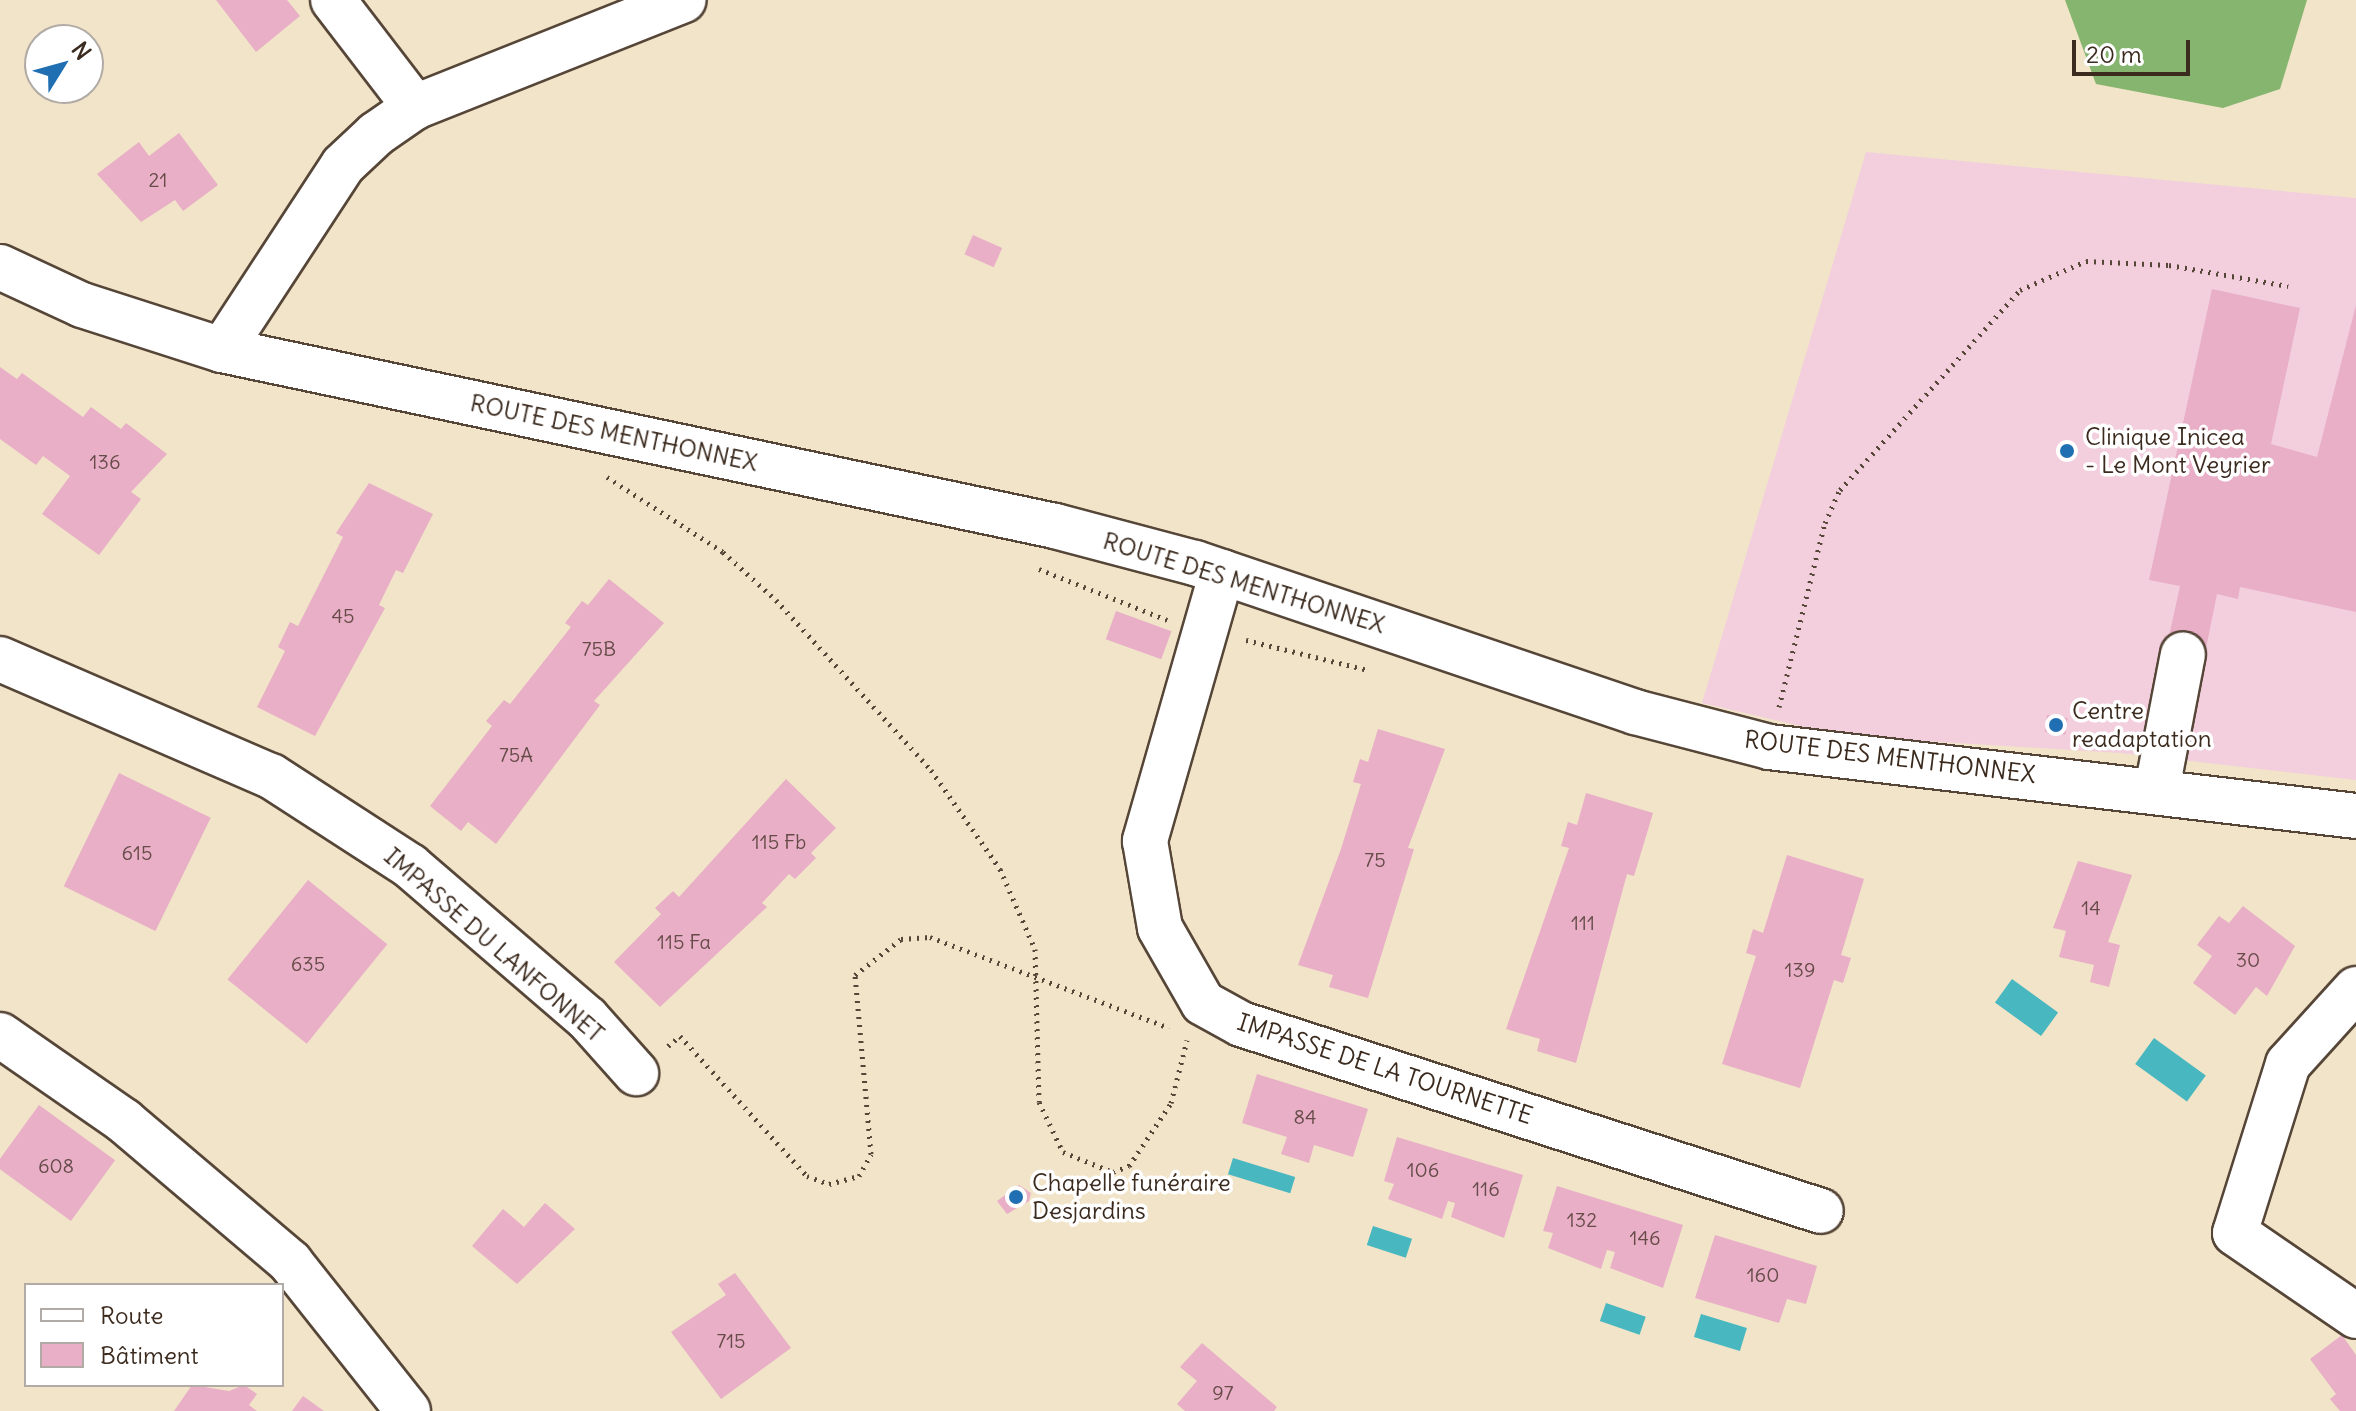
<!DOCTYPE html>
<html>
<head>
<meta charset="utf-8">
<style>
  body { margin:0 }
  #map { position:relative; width:2356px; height:1411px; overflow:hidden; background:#f1e4c8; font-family:Delius,sans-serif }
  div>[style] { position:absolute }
  .built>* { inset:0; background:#f3cfde }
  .forest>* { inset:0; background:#85b56e }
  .water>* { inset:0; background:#48b7c0; transform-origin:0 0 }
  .building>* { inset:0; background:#e8afc7; transform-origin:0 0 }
  .path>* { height:5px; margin-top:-2.5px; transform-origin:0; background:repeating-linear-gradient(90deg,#564638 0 2px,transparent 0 8px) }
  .roads { filter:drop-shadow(2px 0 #564638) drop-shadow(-2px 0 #564638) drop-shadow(0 2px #564638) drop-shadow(0 -2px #564638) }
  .minor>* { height:44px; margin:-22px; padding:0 22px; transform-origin:22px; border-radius:22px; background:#fff }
  .dots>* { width:22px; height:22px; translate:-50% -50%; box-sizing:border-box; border:4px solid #fff; border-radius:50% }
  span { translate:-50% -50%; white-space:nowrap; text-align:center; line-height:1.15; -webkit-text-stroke:7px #fff; paint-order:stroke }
  .number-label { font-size:20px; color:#664b48 }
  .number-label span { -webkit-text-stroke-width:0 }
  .street-label { font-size:24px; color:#3b2a1e }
  .poi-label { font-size:24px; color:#3b2a1e }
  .left { translate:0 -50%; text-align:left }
  .legend { position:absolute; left:24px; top:1283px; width:260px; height:104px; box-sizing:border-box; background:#fff; border:2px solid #b1aaa5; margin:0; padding:10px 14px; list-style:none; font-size:24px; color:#3b2a1e }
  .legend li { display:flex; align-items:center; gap:16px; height:40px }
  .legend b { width:40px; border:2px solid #b1aaa5 }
  .north { position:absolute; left:24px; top:24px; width:80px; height:80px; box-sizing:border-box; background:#fff; border:2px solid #b1aaa5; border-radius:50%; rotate:53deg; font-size:22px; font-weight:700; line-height:32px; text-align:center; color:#3b2a1e }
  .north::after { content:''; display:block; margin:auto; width:28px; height:36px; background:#1f6fb2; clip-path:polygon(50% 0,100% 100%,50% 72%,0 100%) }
  .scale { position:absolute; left:2072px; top:40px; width:118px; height:36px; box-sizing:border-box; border:4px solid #3b2a1e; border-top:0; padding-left:10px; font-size:24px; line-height:28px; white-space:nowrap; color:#3b2a1e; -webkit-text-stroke:6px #fff; paint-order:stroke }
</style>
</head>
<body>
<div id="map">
  <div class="built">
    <div style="clip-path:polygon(1866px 152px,2356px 198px,2356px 780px,2120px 753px,1843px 736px,1702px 703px)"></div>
  </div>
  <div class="forest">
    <div style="clip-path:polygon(2065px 0,2307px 0,2280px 89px,2223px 108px,2096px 84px)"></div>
  </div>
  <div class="water">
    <div style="left:2012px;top:979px;width:57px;height:29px;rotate:36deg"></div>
    <div style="left:2154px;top:1038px;width:64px;height:32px;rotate:36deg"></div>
    <div style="left:1233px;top:1158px;width:65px;height:17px;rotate:17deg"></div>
    <div style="left:1373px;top:1226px;width:41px;height:20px;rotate:18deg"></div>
    <div style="left:1606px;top:1303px;width:42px;height:19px;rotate:19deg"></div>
    <div style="left:1701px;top:1314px;width:48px;height:24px;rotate:17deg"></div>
  </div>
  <div class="building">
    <div style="clip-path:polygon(216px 0,287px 0,300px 16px,256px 52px)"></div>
    <div style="clip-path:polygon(179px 133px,218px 185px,183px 211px,175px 200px,141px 222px,97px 174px,139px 142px,149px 156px)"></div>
    <div style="left:973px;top:235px;width:32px;height:21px;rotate:24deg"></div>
    <div style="clip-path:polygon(2212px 289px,2300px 308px,2271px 444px,2317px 457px,2356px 305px,2356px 612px,2240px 587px,2238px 599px,2217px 594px,2204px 658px,2166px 650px,2180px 586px,2149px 580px)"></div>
    <div style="clip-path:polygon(0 367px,17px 379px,22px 373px,83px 417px,91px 407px,121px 429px,126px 423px,167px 454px,131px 492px,141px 499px,99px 555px,42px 514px,70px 476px,43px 456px,36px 465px,0 439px)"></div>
    <div style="clip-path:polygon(369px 483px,433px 514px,403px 573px,396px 570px,379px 605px,385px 608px,315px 736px,257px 707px,285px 651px,278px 647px,290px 622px,298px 626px,343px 537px,336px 533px)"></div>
    <div style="clip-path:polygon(609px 579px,664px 623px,594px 701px,600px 705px,496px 844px,468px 822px,461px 831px,430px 806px,492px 726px,486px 721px,504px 700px,510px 704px,571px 627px,565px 623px,582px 601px,588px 605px)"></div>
    <div style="left:1116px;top:611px;width:59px;height:30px;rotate:20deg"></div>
    <div style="left:2047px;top:715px;width:21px;height:17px;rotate:8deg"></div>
    <div style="clip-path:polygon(1378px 729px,1445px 749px,1408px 848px,1414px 849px,1368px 998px,1329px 987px,1333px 975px,1298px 965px,1341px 849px,1361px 784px,1353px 782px,1360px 759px,1368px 762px)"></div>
    <div style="left:119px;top:773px;width:102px;height:126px;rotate:26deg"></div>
    <div style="clip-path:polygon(786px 779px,836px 828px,811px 853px,816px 858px,795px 879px,789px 874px,762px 903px,767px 907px,660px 1007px,614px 962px,661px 914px,655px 908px,673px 891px,679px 897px)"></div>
    <div style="clip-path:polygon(1586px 793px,1653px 813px,1634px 876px,1627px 874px,1576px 1063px,1537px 1051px,1540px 1039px,1506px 1029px,1569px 848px,1561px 846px,1568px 822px,1577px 825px)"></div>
    <div style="clip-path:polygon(1787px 855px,1864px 879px,1841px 955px,1851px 958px,1843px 983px,1834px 980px,1800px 1088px,1722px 1064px,1756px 956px,1746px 953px,1753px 929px,1763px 933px)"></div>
    <div style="clip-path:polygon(2078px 861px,2132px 875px,2108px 942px,2120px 945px,2109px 987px,2090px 982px,2094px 965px,2059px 957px,2066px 931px,2053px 928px)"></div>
    <div style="left:308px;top:880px;width:102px;height:128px;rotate:39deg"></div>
    <div style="clip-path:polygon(2243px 906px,2295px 946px,2267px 996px,2256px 987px,2235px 1015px,2193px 983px,2212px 956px,2197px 945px,2219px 916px,2229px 923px)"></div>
    <div style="clip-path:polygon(1257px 1074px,1368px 1109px,1353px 1157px,1314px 1145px,1309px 1163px,1281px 1154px,1287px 1137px,1242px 1123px)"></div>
    <div style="left:39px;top:1105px;width:94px;height:75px;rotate:36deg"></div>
    <div style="clip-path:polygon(1397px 1137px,1523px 1175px,1504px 1238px,1451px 1217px,1455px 1203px,1448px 1201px,1442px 1219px,1388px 1199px,1394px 1184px,1384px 1181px)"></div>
    <div style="clip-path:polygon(1019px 1185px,1031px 1193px,1029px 1201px,1007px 1214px,997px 1201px)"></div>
    <div style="clip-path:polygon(1557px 1186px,1683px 1225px,1663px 1288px,1610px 1268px,1615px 1252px,1607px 1250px,1601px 1269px,1548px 1248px,1553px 1233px,1543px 1231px)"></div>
    <div style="clip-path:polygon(545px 1203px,575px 1229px,517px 1284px,472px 1246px,503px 1209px,524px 1227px)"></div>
    <div style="clip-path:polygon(1715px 1235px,1817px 1266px,1806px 1304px,1787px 1299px,1779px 1323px,1695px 1298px)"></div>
    <div style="clip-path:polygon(735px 1273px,791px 1348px,721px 1399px,671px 1332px,726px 1295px,718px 1284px)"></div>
    <div style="clip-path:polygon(2342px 1335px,2356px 1355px,2356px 1411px,2340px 1411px,2330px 1399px,2336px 1394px,2310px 1359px)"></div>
    <div style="clip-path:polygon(1202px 1343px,1277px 1407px,1274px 1411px,1185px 1411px,1177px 1404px,1197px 1381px,1180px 1367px)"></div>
    <div style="clip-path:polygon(192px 1385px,229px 1391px,244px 1385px,257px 1394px,249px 1405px,257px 1411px,174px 1411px)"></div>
    <div style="clip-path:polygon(303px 1396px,324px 1411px,292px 1411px)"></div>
  </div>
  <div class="path">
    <div style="left:607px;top:477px;width:138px;rotate:32.9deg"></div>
    <div style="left:723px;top:552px;width:72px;rotate:42.2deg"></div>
    <div style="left:776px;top:600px;width:230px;rotate:47.6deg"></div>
    <div style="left:931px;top:770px;width:121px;rotate:55.1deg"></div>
    <div style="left:1000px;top:869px;width:87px;rotate:66.4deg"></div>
    <div style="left:1035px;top:949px;width:153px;rotate:88.5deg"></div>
    <div style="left:1039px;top:1102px;width:55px;rotate:64.4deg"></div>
    <div style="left:1063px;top:1152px;width:54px;rotate:21.8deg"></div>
    <div style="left:1113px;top:1172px;width:17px;rotate:-21deg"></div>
    <div style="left:1129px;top:1166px;width:76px;rotate:-56.3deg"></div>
    <div style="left:1171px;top:1103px;width:65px;rotate:-75.7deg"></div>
    <div style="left:1039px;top:569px;width:138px;rotate:21.7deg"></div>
    <div style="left:1246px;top:640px;width:126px;rotate:13.8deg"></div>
    <div style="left:1779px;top:707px;width:190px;rotate:-76deg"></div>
    <div style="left:1825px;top:523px;width:36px;rotate:-66deg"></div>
    <div style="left:1840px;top:490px;width:269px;rotate:-48deg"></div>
    <div style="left:2020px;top:290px;width:72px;rotate:-23.7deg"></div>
    <div style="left:2086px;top:261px;width:83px;rotate:2.8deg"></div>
    <div style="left:2169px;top:265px;width:121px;rotate:10deg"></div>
    <div style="left:668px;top:1046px;width:16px;rotate:-40deg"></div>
    <div style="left:680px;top:1036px;width:189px;rotate:47.8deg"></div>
    <div style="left:807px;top:1176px;width:23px;rotate:20deg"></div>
    <div style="left:829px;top:1184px;width:31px;rotate:-15deg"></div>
    <div style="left:859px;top:1176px;width:25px;rotate:-61deg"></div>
    <div style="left:871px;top:1154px;width:180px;rotate:-95.1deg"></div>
    <div style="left:855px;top:975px;width:58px;rotate:-38deg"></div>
    <div style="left:901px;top:939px;width:29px;rotate:-4deg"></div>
    <div style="left:930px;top:937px;width:256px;rotate:20.8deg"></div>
  </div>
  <div class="roads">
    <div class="minor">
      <div style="left:333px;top:0;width:135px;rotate:52.5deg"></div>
      <div style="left:0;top:267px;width:90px;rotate:24.9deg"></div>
      <div style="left:82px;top:305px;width:147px;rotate:17.8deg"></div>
      <div style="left:222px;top:350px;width:851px;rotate:11.93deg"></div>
      <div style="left:1055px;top:526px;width:145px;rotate:14.8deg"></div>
      <div style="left:1195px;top:563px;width:465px;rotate:18.7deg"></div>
      <div style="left:1635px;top:712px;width:138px;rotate:14.6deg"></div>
      <div style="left:1769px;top:747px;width:591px;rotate:6.7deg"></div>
      <div style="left:222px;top:350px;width:221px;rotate:-56.8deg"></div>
      <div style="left:343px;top:165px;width:45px;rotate:-43.2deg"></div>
      <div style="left:376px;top:134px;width:47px;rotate:-34.7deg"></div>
      <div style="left:415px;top:107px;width:289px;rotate:-21.7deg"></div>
      <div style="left:1222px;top:572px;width:280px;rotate:106deg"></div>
      <div style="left:1145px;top:841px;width:88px;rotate:80.2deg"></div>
      <div style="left:1160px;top:928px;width:86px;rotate:60.2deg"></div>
      <div style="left:1203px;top:1003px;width:43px;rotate:28.9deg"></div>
      <div style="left:1241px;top:1024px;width:609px;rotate:17.87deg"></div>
      <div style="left:0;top:659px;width:295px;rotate:23.4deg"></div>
      <div style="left:271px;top:776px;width:166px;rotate:32.9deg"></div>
      <div style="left:410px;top:866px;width:233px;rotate:40.7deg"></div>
      <div style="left:587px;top:1018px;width:74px;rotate:48.3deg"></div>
      <div style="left:2157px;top:789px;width:137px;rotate:-79.1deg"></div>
      <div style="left:2356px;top:989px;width:101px;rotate:132.2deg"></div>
      <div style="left:2288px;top:1064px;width:177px;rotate:107.4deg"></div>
      <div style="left:2235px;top:1233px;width:147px;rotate:34.4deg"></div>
      <div style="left:0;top:1035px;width:151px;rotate:34.7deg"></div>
      <div style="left:124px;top:1121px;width:218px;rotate:40.3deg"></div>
      <div style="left:290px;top:1262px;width:190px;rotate:51.6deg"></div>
    </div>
  </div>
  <div class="dots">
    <div style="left:2067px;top:451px;background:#1f6fb2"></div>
    <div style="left:2056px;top:725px;background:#1f6fb2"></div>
    <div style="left:1016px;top:1197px;background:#1f6fb2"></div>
  </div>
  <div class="number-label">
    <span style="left:158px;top:179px">21</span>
    <span style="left:105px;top:461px">136</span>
    <span style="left:343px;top:615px">45</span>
    <span style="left:599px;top:648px">75B</span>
    <span style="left:516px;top:754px">75A</span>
    <span style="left:779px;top:841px">115 Fb</span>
    <span style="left:137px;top:852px">615</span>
    <span style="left:1375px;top:859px">75</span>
    <span style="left:2091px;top:907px">14</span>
    <span style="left:1583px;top:922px">111</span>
    <span style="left:684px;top:941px">115 Fa</span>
    <span style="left:2248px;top:959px">30</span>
    <span style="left:308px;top:963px">635</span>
    <span style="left:1800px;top:969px">139</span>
    <span style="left:1305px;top:1116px">84</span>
    <span style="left:56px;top:1165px">608</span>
    <span style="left:1423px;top:1169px">106</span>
    <span style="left:1486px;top:1188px">116</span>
    <span style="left:1582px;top:1219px">132</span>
    <span style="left:1645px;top:1237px">146</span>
    <span style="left:1763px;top:1274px">160</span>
    <span style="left:731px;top:1340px">715</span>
    <span style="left:1223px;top:1392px">97</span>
  </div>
  <div class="street-label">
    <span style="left:614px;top:433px;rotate:12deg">ROUTE DES MENTHONNEX</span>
    <span style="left:1244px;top:583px;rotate:17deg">ROUTE DES MENTHONNEX</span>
    <span style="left:1890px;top:757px;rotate:7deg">ROUTE DES MENTHONNEX</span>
    <span style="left:494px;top:945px;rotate:41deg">IMPASSE DU LANFONNET</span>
    <span style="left:1385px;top:1069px;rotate:18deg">IMPASSE DE LA TOURNETTE</span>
  </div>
  <div class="poi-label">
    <span class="left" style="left:2085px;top:451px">Clinique Inicea<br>- Le Mont Veyrier</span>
    <span class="left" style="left:2072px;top:725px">Centre<br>readaptation</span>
    <span class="left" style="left:1032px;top:1197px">Chapelle funéraire<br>Desjardins</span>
  </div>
  <ul class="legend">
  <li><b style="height:10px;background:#fff"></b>Route</li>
  <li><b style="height:22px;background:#e8afc7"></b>Bâtiment</li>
  </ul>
  <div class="north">N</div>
  <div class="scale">20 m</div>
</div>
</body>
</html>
